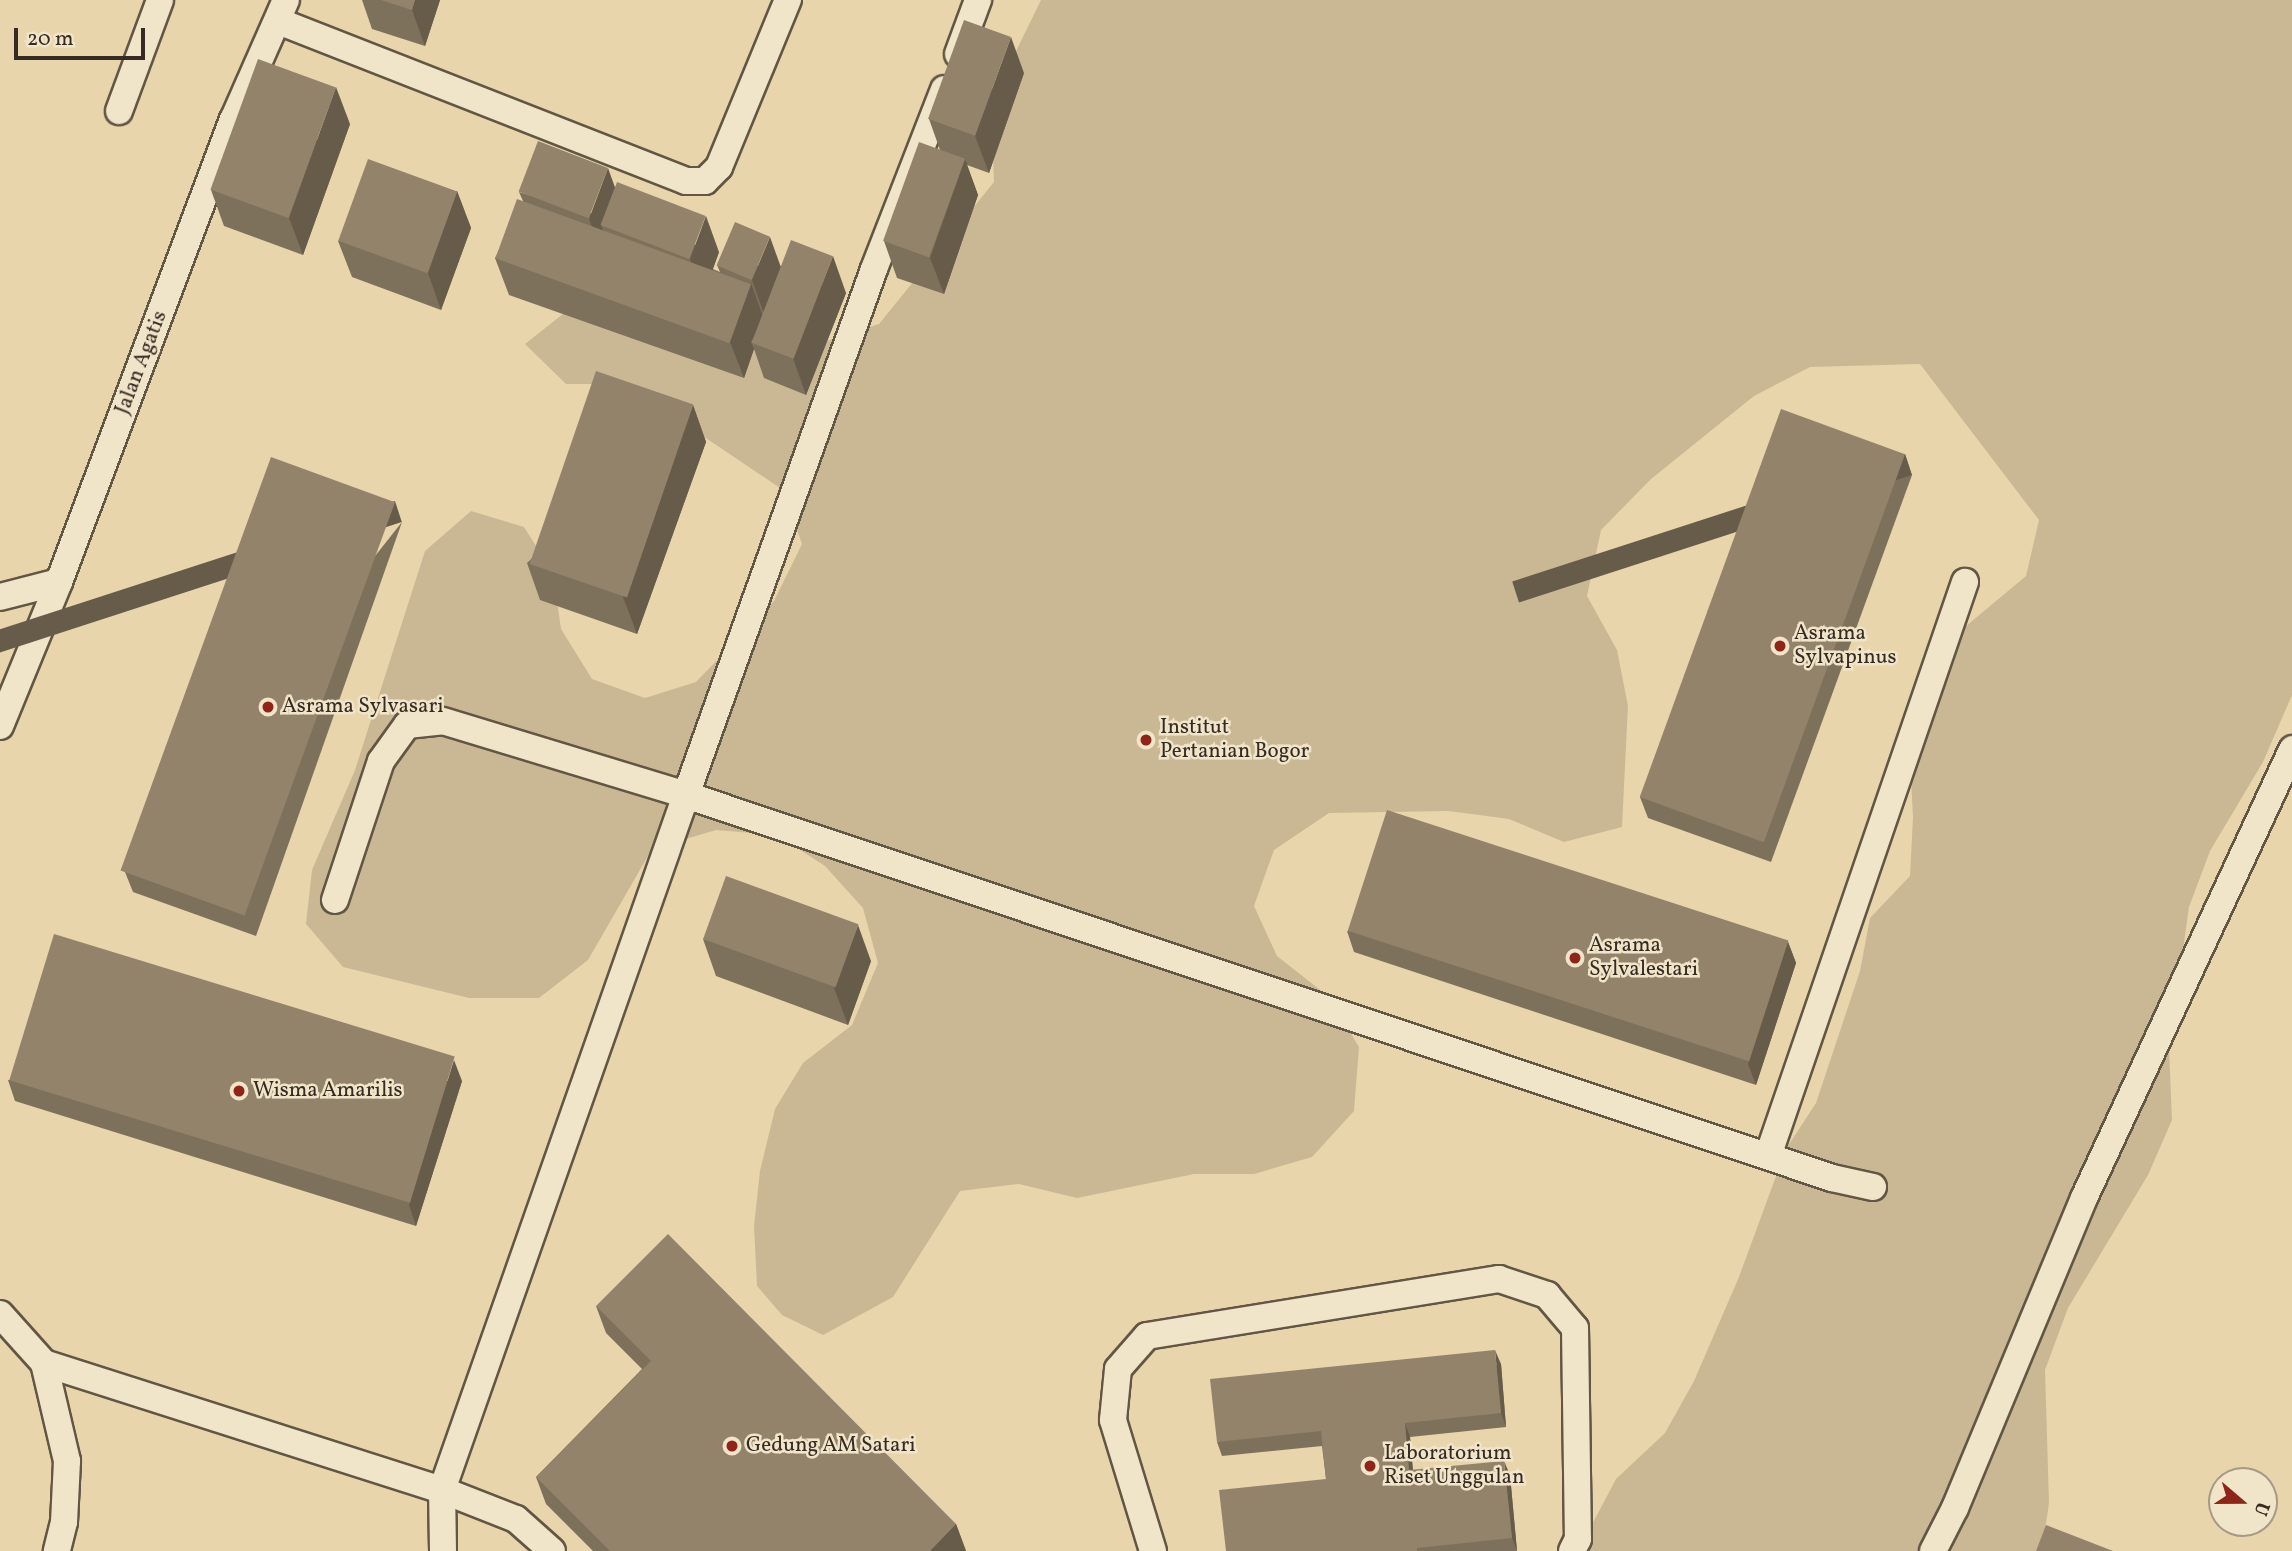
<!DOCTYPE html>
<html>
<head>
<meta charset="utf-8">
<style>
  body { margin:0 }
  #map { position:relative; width:2292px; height:1551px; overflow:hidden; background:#e8d5ac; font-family:Vollkorn,serif }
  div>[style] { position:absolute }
  .green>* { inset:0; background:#cab895 }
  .roads { filter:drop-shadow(2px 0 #625644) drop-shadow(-2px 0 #625644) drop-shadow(0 2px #625644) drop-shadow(0 -2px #625644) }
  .lane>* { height:26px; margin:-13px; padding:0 13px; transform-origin:13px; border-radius:13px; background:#f0e4c9 }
  .wall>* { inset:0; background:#7e715b }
  .shaded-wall>* { inset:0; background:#675c4a; transform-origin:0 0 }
  .building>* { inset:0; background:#93836a; transform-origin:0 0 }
  .dots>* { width:19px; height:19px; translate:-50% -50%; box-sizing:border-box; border:4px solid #f0e4c9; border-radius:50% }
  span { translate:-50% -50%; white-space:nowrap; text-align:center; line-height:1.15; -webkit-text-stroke:5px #f0e4c9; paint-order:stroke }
  .street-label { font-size:21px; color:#362b22 }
  .poi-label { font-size:21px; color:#362b22 }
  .left { translate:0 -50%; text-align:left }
  .north { position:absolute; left:2208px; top:1467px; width:70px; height:70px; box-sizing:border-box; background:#f0e4c9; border:2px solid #a69a86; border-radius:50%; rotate:110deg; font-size:19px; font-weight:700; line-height:28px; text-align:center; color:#362b22 }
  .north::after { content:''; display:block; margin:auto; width:24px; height:32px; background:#8f2418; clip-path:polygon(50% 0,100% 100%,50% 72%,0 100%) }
  .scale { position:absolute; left:14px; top:28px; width:131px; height:32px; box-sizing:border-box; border:4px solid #362b22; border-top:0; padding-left:9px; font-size:21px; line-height:24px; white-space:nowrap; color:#362b22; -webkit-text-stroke:5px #f0e4c9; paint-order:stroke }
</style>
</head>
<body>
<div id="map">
  <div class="green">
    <div style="clip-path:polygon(1041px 0,2292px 0,2292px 695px,2263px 762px,2210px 851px,2189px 907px,2169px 1048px,2172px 1120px,2148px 1175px,2068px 1308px,2045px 1370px,2049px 1503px,2042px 1551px,1578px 1551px,1616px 1479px,1665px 1433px,1694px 1381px,1739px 1277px,1786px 1149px,1816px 1103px,1860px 971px,1870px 918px,1910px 876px,1913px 817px,1910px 759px,1935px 652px,2026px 576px,2039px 520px,1920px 364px,1810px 367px,1754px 396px,1651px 479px,1601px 530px,1587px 596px,1617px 650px,1628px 706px,1622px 827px,1564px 842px,1509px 819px,1449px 811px,1329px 813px,1274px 850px,1254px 906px,1277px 956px,1329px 997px,1359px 1047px,1354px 1111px,1312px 1157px,1254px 1174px,1194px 1174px,1077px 1198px,1019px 1184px,960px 1191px,893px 1297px,823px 1335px,782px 1315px,757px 1286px,754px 1226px,760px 1171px,775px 1109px,803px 1063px,852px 1025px,878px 963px,863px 908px,825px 866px,777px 835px,716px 830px,652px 849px,588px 960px,539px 998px,469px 998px,343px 967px,306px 924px,312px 870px,355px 770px,425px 551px,471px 511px,524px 527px,553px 573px,561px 629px,592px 679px,645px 698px,696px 682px,774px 601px,802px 544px,783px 490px,626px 384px,566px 384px,525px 344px,568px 310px,827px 341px,879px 324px,994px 182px,992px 129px,1004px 76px)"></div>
  </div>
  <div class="roads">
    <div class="lane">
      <div style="left:278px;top:21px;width:438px;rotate:21.4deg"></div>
      <div style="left:686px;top:181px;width:19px"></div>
      <div style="left:705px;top:181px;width:20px;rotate:-45deg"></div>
      <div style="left:719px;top:167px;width:181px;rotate:-67.6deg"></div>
      <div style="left:958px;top:54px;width:58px;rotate:-69.7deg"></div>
      <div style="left:119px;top:111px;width:118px;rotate:-69.7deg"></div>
      <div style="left:0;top:597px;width:61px;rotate:-14.3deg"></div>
      <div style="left:0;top:726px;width:156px;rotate:-67.7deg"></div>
      <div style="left:59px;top:582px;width:494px;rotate:-69.4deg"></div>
      <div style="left:233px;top:120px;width:131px;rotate:-66.2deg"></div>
      <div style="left:335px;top:900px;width:146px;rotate:-71.7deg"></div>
      <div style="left:381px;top:761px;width:44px;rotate:-54.2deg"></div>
      <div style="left:407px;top:725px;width:36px;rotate:-6deg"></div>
      <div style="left:443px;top:721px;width:254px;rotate:16.9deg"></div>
      <div style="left:686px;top:795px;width:1208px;rotate:18.48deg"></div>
      <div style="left:1832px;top:1178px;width:42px;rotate:12.4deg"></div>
      <div style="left:1768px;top:1156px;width:607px;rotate:-71.06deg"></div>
      <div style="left:0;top:1314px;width:66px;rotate:48.1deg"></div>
      <div style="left:44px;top:1363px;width:101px;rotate:76.8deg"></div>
      <div style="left:67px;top:1461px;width:61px;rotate:92.8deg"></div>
      <div style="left:64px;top:1522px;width:30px;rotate:104deg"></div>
      <div style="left:44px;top:1363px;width:418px;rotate:17.7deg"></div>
      <div style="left:442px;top:1490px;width:79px;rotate:21.4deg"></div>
      <div style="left:516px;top:1519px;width:48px;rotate:41.6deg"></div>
      <div style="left:443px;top:1551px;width:61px;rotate:-90.9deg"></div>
      <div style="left:442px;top:1490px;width:737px;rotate:-70.65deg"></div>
      <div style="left:686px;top:795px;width:559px;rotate:-70.33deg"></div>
      <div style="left:874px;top:269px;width:193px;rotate:-68.7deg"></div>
      <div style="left:1153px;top:1551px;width:137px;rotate:-107deg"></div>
      <div style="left:1113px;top:1420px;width:51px;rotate:-84.4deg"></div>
      <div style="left:1118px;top:1369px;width:44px;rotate:-48.7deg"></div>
      <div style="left:1147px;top:1336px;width:357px;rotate:-9.2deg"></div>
      <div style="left:1499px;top:1279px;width:51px;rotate:18.4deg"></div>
      <div style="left:1547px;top:1295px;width:43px;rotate:49.7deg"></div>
      <div style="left:1575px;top:1328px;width:211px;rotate:89.2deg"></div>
      <div style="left:1578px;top:1539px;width:13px;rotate:117deg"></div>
      <div style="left:1933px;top:1551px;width:48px;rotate:-62.9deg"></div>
      <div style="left:1955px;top:1508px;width:336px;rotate:-67.4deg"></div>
      <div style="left:2084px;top:1198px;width:495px;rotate:-65.1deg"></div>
    </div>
  </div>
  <div class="wall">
    <div style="clip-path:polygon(362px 0,440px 0,425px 46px,372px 29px)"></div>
    <div style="clip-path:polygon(1024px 73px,989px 173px,967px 165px,978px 195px,944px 294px,897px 278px,884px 241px,940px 150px,929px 119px)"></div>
    <div style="clip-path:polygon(350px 124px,303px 255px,224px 226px,211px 190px)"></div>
    <div style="clip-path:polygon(457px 191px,471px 228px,441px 310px,352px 277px,338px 241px)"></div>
    <div style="clip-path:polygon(519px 192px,719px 252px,713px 269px,720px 272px,717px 265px,781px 266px,846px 293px,806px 395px,764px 378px,754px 349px,744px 378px,509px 295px,495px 258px,523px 201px)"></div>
    <div style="clip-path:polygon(693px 405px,706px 442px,637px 634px,540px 600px,527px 563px)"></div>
    <div style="clip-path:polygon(1905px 454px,1912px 475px,1771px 862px,1648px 818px,1640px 797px)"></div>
    <div style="clip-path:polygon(402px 522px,256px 936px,133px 892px,125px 872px)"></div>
    <div style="clip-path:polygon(1347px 931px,1788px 942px,1796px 963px,1756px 1085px,1354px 952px)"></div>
    <div style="clip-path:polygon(703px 939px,871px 961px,848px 1025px,716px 976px)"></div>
    <div style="clip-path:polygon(8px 1080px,462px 1081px,416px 1226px,15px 1101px)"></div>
    <div style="clip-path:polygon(596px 1306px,956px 1524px,966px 1551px,593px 1551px,546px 1504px,536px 1477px,642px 1369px,606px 1333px)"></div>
    <div style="clip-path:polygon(1501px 1364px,1506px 1427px,1410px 1437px,1413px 1470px,1510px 1475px,1517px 1551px,1226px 1551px,1326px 1479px,1322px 1446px,1222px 1456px,1217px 1442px)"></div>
  </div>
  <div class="shaded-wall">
    <div style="clip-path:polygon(415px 0,440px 0,425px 46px,412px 10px)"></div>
    <div style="clip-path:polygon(1011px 37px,1024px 73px,989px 173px,975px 136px)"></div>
    <div style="clip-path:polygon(336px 87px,350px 124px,303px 255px,289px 218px)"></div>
    <div style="clip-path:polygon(965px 159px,978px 195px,944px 294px,930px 258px)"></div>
    <div style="clip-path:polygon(608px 168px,621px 204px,601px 225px,607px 242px,603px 255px,589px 219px)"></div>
    <div style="clip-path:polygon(457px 191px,471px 228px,441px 310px,428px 273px)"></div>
    <div style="clip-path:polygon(706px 216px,719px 252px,703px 296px,690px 259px)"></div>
    <div style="clip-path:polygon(770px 237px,783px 273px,765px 317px,752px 280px)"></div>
    <div style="clip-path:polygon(833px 256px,846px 293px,806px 395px,793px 358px)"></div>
    <div style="clip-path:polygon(751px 283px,764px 319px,751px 342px,754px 349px,744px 378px,730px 342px)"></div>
    <div style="clip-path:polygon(693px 405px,706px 442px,637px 634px,623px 597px)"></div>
    <div style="left:1905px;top:454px;width:22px;height:413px;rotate:72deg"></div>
    <div style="left:395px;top:501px;width:22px;height:439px;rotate:72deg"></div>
    <div style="clip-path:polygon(858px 925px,871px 961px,848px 1025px,834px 988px)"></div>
    <div style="clip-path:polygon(1788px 942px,1796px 963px,1756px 1085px,1748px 1064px)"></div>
    <div style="clip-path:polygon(454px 1060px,462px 1081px,416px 1226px,409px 1205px)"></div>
    <div style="clip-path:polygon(1495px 1350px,1501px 1364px,1506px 1427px,1501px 1413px)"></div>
    <div style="clip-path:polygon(1405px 1423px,1410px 1437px,1414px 1485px,1409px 1470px)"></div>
    <div style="clip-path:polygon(1504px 1461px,1510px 1475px,1517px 1551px,1512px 1538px)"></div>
    <div style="clip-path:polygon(956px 1524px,966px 1551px,930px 1551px)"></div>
  </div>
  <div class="building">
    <div style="clip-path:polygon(381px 0,415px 0,412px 10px)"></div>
    <div style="left:964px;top:20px;width:50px;height:105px;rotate:20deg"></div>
    <div style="left:258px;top:59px;width:83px;height:139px;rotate:20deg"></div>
    <div style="left:538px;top:141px;width:75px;height:54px;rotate:21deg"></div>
    <div style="left:919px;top:142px;width:49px;height:105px;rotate:20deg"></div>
    <div style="left:368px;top:159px;width:95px;height:87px;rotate:20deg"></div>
    <div style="left:617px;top:182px;width:95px;height:46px;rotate:21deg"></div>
    <div style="left:517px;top:199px;width:249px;height:63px;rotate:20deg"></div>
    <div style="left:735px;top:222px;width:38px;height:47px;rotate:23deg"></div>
    <div style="left:791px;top:240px;width:45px;height:110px;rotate:21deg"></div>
    <div style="left:596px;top:371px;width:103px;height:204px;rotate:19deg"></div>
    <div style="left:1781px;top:409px;width:132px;height:413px;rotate:20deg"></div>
    <div style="left:271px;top:457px;width:132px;height:440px;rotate:20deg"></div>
    <div style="left:1387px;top:810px;width:422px;height:127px;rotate:18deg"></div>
    <div style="left:726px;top:876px;width:141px;height:67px;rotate:20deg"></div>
    <div style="left:54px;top:934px;width:419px;height:153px;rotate:17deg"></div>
    <div style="clip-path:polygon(668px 1234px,956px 1524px,930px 1551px,610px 1551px,536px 1477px,651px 1361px,596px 1306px)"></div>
    <div style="clip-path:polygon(1495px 1350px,1501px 1413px,1405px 1423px,1409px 1470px,1504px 1461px,1512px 1538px,1417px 1548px,1417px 1551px,1226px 1551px,1219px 1490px,1326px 1479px,1321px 1431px,1217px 1442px,1210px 1379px)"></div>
    <div style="clip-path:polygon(2046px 1525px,2113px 1551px,2036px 1551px)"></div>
  </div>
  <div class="dots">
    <div style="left:1780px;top:646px;background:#8f2418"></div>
    <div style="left:268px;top:707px;background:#8f2418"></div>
    <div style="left:1146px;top:740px;background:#8f2418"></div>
    <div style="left:1575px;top:958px;background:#8f2418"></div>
    <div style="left:239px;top:1091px;background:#8f2418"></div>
    <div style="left:732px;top:1446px;background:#8f2418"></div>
    <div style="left:1370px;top:1466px;background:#8f2418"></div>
  </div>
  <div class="street-label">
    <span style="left:142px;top:363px;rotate:-69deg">Jalan Agatis</span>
  </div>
  <div class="poi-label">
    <span class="left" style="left:1794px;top:646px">Asrama<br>Sylvapinus</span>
    <span class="left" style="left:282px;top:707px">Asrama Sylvasari</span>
    <span class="left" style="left:1160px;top:740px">Institut<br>Pertanian Bogor</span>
    <span class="left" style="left:1589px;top:958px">Asrama<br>Sylvalestari</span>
    <span class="left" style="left:253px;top:1091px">Wisma Amarilis</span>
    <span class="left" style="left:746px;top:1446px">Gedung AM Satari</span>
    <span class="left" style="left:1384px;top:1466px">Laboratorium<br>Riset Unggulan</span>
  </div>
  <div class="north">U</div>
  <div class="scale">20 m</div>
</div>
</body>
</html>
